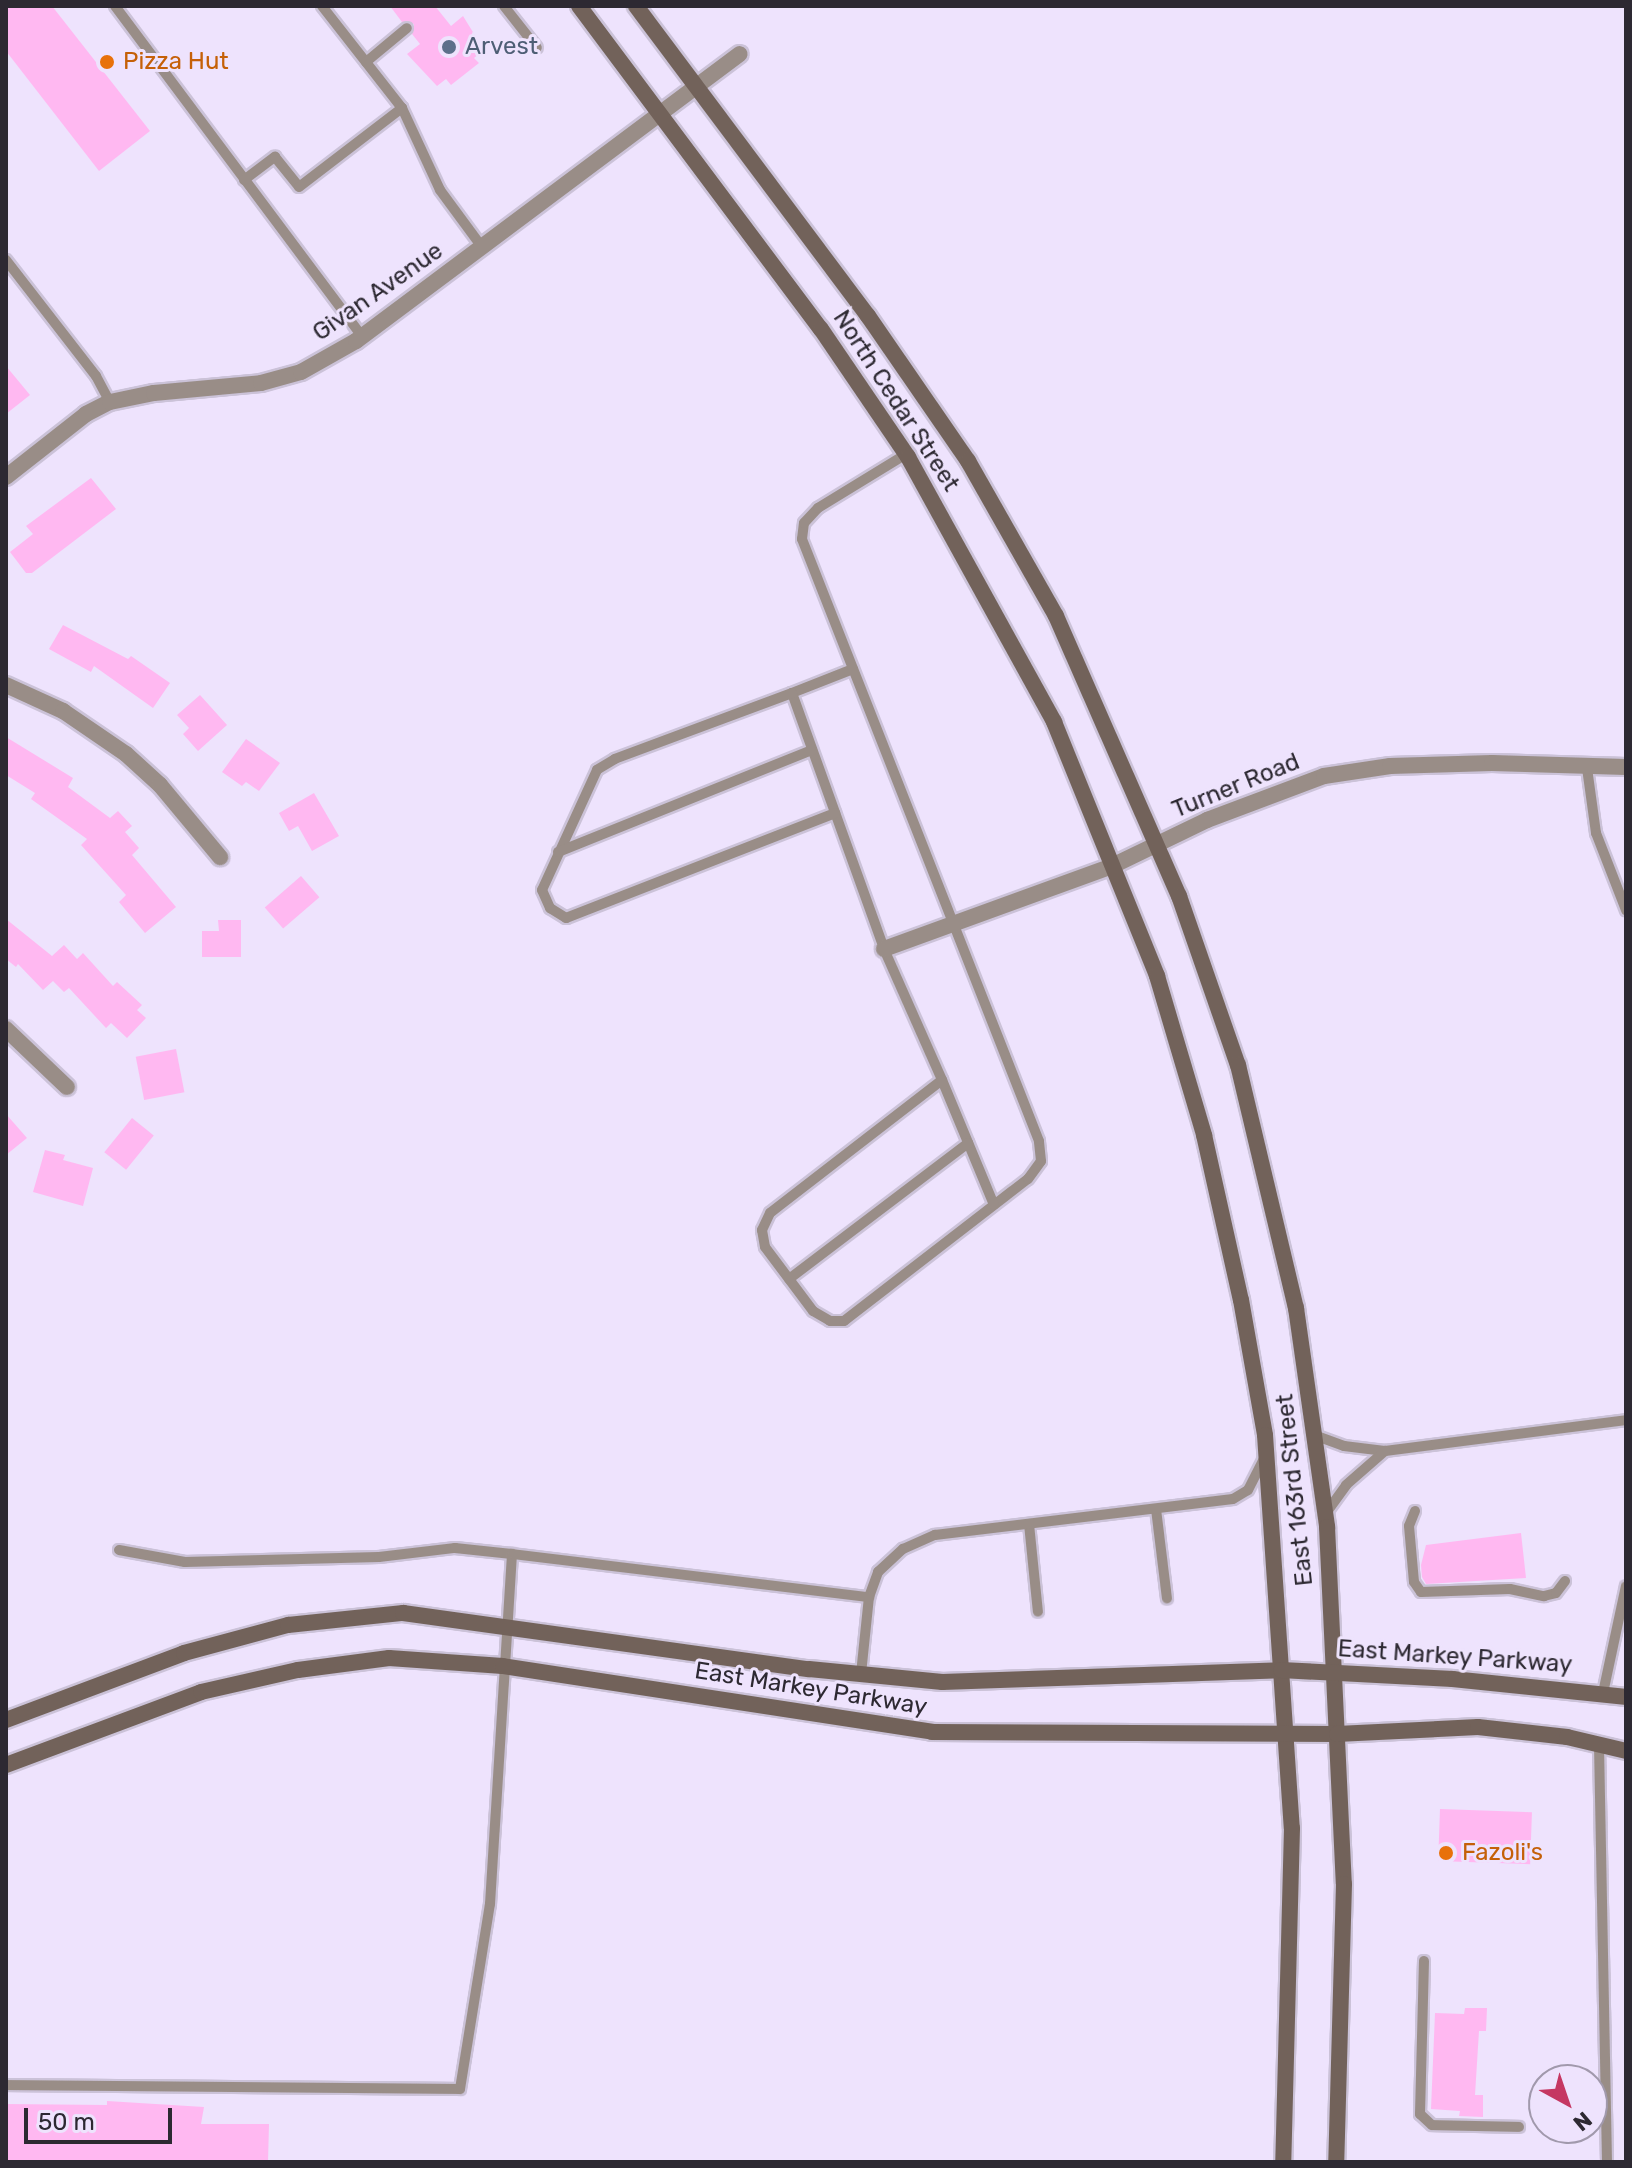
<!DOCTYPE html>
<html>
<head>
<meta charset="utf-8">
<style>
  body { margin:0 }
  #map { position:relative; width:1632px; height:2168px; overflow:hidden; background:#eee3fd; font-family:Rubik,sans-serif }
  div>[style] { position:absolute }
  .building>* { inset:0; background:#ffb8f1; transform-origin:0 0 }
  .roads { filter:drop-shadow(2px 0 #cbc2d8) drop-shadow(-2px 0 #cbc2d8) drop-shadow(0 2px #cbc2d8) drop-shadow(0 -2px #cbc2d8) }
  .lane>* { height:10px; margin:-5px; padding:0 5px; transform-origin:5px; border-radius:5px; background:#998d87 }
  .street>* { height:16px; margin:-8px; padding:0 8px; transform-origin:8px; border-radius:8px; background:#998d87 }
  .secondary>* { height:16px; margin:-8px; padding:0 8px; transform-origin:8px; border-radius:8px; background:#72625a }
  .dots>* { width:22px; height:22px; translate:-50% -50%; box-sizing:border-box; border:4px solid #eee3fd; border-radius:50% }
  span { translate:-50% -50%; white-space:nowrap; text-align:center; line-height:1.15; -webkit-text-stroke:6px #eee3fd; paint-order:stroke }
  .service-label { font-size:24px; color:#4e5e75 }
  .left { translate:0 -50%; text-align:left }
  .food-label { font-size:24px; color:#c56008 }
  .street-label { font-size:24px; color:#2d2932 }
  .frame { position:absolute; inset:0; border:8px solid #2d2932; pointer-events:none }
  .north { position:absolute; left:1528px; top:2064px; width:80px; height:80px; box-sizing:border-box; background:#eee3fd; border:2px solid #a199ac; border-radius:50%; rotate:140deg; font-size:22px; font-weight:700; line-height:32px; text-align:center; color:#2d2932 }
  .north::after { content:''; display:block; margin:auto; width:28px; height:36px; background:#c53762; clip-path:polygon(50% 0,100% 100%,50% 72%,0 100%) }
  .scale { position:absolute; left:24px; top:2108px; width:148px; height:36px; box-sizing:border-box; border:4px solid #2d2932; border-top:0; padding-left:10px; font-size:24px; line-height:28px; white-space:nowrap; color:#2d2932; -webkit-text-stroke:6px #eee3fd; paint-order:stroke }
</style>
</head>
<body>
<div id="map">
  <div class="building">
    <div style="clip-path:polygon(6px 6px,52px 6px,150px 131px,99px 171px,6px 51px)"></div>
    <div style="clip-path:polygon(390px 6px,435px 6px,451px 26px,463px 16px,484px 50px,474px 58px,479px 63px,451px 85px,446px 79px,437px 86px,407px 54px,420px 44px,412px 34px,414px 24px,402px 22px)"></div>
    <div style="clip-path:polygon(6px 366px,30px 395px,6px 414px)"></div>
    <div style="clip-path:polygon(91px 478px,116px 509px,32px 573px,26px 573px,10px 552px,33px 534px,26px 526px)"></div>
    <div style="clip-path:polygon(63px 625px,128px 659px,131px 656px,170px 683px,153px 708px,94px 666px,91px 672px,49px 649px)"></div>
    <div style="clip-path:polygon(200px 695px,227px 725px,198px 751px,183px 734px,189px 728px,177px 715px)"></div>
    <div style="clip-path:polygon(6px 737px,73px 778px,68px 787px,110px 818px,118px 811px,132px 826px,125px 832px,139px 848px,132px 855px,176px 907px,145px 933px,119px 902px,126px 895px,81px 845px,87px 839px,31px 799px,35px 793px,6px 775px)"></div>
    <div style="clip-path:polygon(246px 739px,280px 763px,259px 791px,246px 782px,242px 786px,222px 772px)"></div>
    <div style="clip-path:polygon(314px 793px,339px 836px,312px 851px,298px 826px,289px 831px,279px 813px)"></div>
    <div style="left:301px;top:876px;width:28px;height:48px;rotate:49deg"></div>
    <div style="clip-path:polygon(6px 919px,52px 956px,64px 945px,77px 959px,83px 953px,113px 986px,117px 982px,142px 1005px,137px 1010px,146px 1018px,127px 1038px,111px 1023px,106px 1028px,69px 988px,64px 992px,53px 981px,43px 990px,18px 964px,16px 967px,6px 959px)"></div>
    <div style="clip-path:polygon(218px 920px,241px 920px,241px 957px,202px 957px,202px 931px,219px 931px)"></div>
    <div style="left:176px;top:1049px;width:44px;height:41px;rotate:79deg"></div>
    <div style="clip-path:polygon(6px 1114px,27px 1138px,6px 1155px)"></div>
    <div style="left:132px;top:1118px;width:28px;height:44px;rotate:39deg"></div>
    <div style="clip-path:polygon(45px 1150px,65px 1155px,63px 1160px,93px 1168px,83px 1206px,33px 1192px)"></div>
    <div style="clip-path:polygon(1521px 1533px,1526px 1578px,1426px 1584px,1422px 1577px,1421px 1565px,1426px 1545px)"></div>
    <div style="left:1440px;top:1809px;width:92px;height:52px;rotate:2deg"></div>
    <div style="clip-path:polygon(1465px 2008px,1487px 2008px,1486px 2031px,1479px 2031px,1475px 2095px,1483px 2095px,1483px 2117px,1459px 2116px,1460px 2111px,1431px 2109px,1435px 2013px,1464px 2014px)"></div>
    <div style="clip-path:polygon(107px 2101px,204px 2107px,201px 2124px,269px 2124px,268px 2162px,6px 2162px,6px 2104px,107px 2105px)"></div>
  </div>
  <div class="roads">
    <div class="lane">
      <div style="left:115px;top:6px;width:412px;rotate:53.2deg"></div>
      <div style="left:322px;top:6px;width:130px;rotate:51.9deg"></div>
      <div style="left:402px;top:108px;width:90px;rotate:65.1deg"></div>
      <div style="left:440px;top:190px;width:71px;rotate:53.6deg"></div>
      <div style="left:504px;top:6px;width:53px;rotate:51.8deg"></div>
      <div style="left:366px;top:62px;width:53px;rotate:-39.7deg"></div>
      <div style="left:244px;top:180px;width:39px;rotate:-37deg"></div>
      <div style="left:275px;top:157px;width:38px;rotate:51deg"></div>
      <div style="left:299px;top:187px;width:130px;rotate:-37.5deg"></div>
      <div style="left:6px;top:260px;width:147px;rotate:52.2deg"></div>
      <div style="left:96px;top:376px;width:30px;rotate:62deg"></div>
      <div style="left:853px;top:669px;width:66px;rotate:158.5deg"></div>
      <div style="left:792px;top:693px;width:272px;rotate:70.2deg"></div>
      <div style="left:884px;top:949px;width:143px;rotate:66.1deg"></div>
      <div style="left:942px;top:1080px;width:217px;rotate:142.3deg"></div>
      <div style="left:770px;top:1213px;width:19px;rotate:115deg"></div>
      <div style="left:762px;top:1230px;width:17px;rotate:80deg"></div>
      <div style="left:765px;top:1247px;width:80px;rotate:53.1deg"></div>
      <div style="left:813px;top:1311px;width:20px;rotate:30deg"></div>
      <div style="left:830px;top:1321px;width:14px"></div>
      <div style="left:844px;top:1321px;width:232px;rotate:-37.7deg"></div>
      <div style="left:1028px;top:1179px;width:22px;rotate:-54deg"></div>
      <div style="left:1041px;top:1161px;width:20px;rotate:-96deg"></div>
      <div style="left:1039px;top:1141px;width:647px;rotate:-111.49deg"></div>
      <div style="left:802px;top:539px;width:16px;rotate:-83deg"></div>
      <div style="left:804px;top:523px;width:21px;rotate:-47deg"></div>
      <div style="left:818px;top:508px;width:103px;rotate:-31.5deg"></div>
      <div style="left:792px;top:693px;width:189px;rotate:159.6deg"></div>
      <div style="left:615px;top:759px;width:21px;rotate:149deg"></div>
      <div style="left:597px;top:770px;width:132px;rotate:114.6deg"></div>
      <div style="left:542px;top:890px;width:20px;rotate:66deg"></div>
      <div style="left:550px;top:908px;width:19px;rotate:32deg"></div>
      <div style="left:566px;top:918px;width:289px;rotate:-21.3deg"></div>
      <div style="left:1587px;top:768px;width:66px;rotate:82.1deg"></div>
      <div style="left:1596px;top:833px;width:83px;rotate:68.7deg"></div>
      <div style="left:558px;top:852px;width:274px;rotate:-21.9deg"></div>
      <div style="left:942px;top:1080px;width:135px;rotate:67.4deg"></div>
      <div style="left:789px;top:1279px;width:225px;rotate:-37.2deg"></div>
      <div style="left:1314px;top:1435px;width:32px;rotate:20deg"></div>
      <div style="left:1344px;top:1446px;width:41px;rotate:7deg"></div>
      <div style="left:1385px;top:1451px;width:243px;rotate:-7.3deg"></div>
      <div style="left:1156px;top:1509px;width:90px;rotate:83deg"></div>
      <div style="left:1415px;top:1511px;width:16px;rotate:112deg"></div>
      <div style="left:1409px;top:1526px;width:56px;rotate:84.9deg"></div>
      <div style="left:1414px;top:1582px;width:12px;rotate:55deg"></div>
      <div style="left:1421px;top:1592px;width:89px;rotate:-1.9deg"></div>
      <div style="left:1510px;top:1589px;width:35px;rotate:12deg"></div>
      <div style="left:1544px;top:1596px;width:12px;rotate:-14deg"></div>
      <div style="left:1556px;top:1593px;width:15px;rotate:-53deg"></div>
      <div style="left:1326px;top:1513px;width:34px;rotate:-54deg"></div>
      <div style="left:1346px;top:1485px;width:52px;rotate:-41.1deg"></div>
      <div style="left:1029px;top:1524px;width:88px;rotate:84.2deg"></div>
      <div style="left:119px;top:1550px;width:67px;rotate:10.3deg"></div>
      <div style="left:185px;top:1562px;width:194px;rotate:-1.5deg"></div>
      <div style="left:379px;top:1557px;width:77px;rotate:-6.8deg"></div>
      <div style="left:455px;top:1548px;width:57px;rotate:6deg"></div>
      <div style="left:861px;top:1674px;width:77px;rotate:-84.1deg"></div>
      <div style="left:869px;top:1597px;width:27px;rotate:-70deg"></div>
      <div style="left:878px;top:1572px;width:34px;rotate:-43deg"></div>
      <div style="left:903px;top:1549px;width:35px;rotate:-24deg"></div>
      <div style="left:935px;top:1535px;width:300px;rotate:-6.9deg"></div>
      <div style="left:1233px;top:1499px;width:17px;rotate:-31deg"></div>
      <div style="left:1248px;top:1490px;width:36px;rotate:-63deg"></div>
      <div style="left:1603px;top:1693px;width:109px;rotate:-77.9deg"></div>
      <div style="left:1599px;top:1745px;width:417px;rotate:88.9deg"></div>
      <div style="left:1424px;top:1961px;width:153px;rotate:91.5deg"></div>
      <div style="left:1420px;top:2114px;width:16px;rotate:43deg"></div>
      <div style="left:1432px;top:2125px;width:87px;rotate:1.3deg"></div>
      <div style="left:6px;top:2085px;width:454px;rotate:0.5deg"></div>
      <div style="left:460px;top:2089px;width:187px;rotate:-80.8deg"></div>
      <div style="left:490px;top:1904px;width:351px;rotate:-86.4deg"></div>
      <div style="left:512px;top:1554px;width:360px;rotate:6.9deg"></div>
    </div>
    <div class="street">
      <div style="left:6px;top:477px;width:102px;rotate:-38.2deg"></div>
      <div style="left:86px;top:414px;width:27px;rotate:-27deg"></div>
      <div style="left:110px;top:402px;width:45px;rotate:-11.6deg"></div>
      <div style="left:154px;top:393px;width:107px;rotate:-5.3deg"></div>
      <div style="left:261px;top:383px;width:41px;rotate:-15.4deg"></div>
      <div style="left:301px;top:372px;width:63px;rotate:-29.4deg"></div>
      <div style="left:356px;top:341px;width:479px;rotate:-36.8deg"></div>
      <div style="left:6px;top:685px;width:63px;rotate:24.5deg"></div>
      <div style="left:63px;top:711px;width:76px;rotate:34.3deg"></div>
      <div style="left:126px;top:754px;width:46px;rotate:42.4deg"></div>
      <div style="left:160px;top:785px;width:94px;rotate:50.2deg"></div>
      <div style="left:884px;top:949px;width:243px;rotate:-20deg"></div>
      <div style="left:1112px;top:866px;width:106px;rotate:-25.8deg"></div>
      <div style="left:1207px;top:820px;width:125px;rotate:-20.6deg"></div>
      <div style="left:1324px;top:776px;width:67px;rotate:-8.6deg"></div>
      <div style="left:1390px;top:766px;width:102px;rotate:-1.7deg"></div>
      <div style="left:1492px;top:763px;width:134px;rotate:1.7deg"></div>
      <div style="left:6px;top:1029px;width:84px;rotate:43.6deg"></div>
    </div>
    <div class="secondary">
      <div style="left:579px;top:6px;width:404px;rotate:53.2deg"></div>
      <div style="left:821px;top:329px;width:155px;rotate:55.8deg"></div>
      <div style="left:908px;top:457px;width:303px;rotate:61.1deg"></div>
      <div style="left:1054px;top:722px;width:274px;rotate:67.9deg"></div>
      <div style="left:1157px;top:976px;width:166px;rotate:73.5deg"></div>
      <div style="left:1204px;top:1135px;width:169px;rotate:77.4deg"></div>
      <div style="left:1241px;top:1300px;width:137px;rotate:79.9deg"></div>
      <div style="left:1265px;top:1435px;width:394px;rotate:86.1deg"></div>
      <div style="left:1292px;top:1828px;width:334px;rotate:91.5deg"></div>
      <div style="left:636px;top:6px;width:387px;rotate:53.2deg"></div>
      <div style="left:868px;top:316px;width:176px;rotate:55.4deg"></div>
      <div style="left:968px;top:461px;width:178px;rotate:60.4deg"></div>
      <div style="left:1056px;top:616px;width:306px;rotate:66.3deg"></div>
      <div style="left:1179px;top:896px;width:179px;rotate:70.8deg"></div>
      <div style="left:1238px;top:1065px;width:250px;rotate:76.6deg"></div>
      <div style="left:1296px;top:1308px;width:221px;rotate:81.9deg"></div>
      <div style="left:1327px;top:1527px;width:357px;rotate:87.3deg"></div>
      <div style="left:1344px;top:1884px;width:278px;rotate:91.6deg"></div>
      <div style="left:6px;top:1720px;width:190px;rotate:-20.6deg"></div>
      <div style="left:184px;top:1653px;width:108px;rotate:-15.1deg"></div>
      <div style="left:288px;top:1625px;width:116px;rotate:-6deg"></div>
      <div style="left:403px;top:1613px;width:410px;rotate:7.9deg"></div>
      <div style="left:809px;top:1669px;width:134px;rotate:5.6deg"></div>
      <div style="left:942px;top:1682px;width:339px;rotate:-2deg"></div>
      <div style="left:1281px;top:1670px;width:172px;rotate:3deg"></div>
      <div style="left:1453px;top:1679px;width:174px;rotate:5.9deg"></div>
      <div style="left:6px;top:1765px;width:208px;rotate:-20.5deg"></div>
      <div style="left:201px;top:1692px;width:99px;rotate:-12.8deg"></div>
      <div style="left:298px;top:1670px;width:92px;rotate:-7.5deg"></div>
      <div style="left:389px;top:1658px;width:114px;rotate:4deg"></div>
      <div style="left:503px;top:1666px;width:434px;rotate:8.7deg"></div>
      <div style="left:932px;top:1732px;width:405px;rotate:0.3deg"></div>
      <div style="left:1337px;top:1734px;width:141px;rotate:-2.8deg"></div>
      <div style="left:1478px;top:1727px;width:90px;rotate:6.4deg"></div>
      <div style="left:1567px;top:1737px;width:61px;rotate:13.3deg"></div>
    </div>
  </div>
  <div class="dots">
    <div style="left:449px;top:47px;background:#5c6f8a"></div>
    <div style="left:107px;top:62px;background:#e8710a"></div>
    <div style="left:1446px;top:1853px;background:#e8710a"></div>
  </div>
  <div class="service-label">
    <span class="left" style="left:465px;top:47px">Arvest</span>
  </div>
  <div class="food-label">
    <span class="left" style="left:123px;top:62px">Pizza Hut</span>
    <span class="left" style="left:1462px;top:1853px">Fazoli's</span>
  </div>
  <div class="street-label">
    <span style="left:378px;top:292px;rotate:-35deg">Givan Avenue</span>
    <span style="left:896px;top:401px;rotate:57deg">North Cedar Street</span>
    <span style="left:1236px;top:786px;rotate:-22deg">Turner Road</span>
    <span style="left:1295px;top:1490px;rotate:-96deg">East 163rd Street</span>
    <span style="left:1455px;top:1657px;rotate:4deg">East Markey Parkway</span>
    <span style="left:811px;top:1689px;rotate:9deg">East Markey Parkway</span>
  </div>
  <div class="frame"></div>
  <div class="north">N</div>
  <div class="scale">50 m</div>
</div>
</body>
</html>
